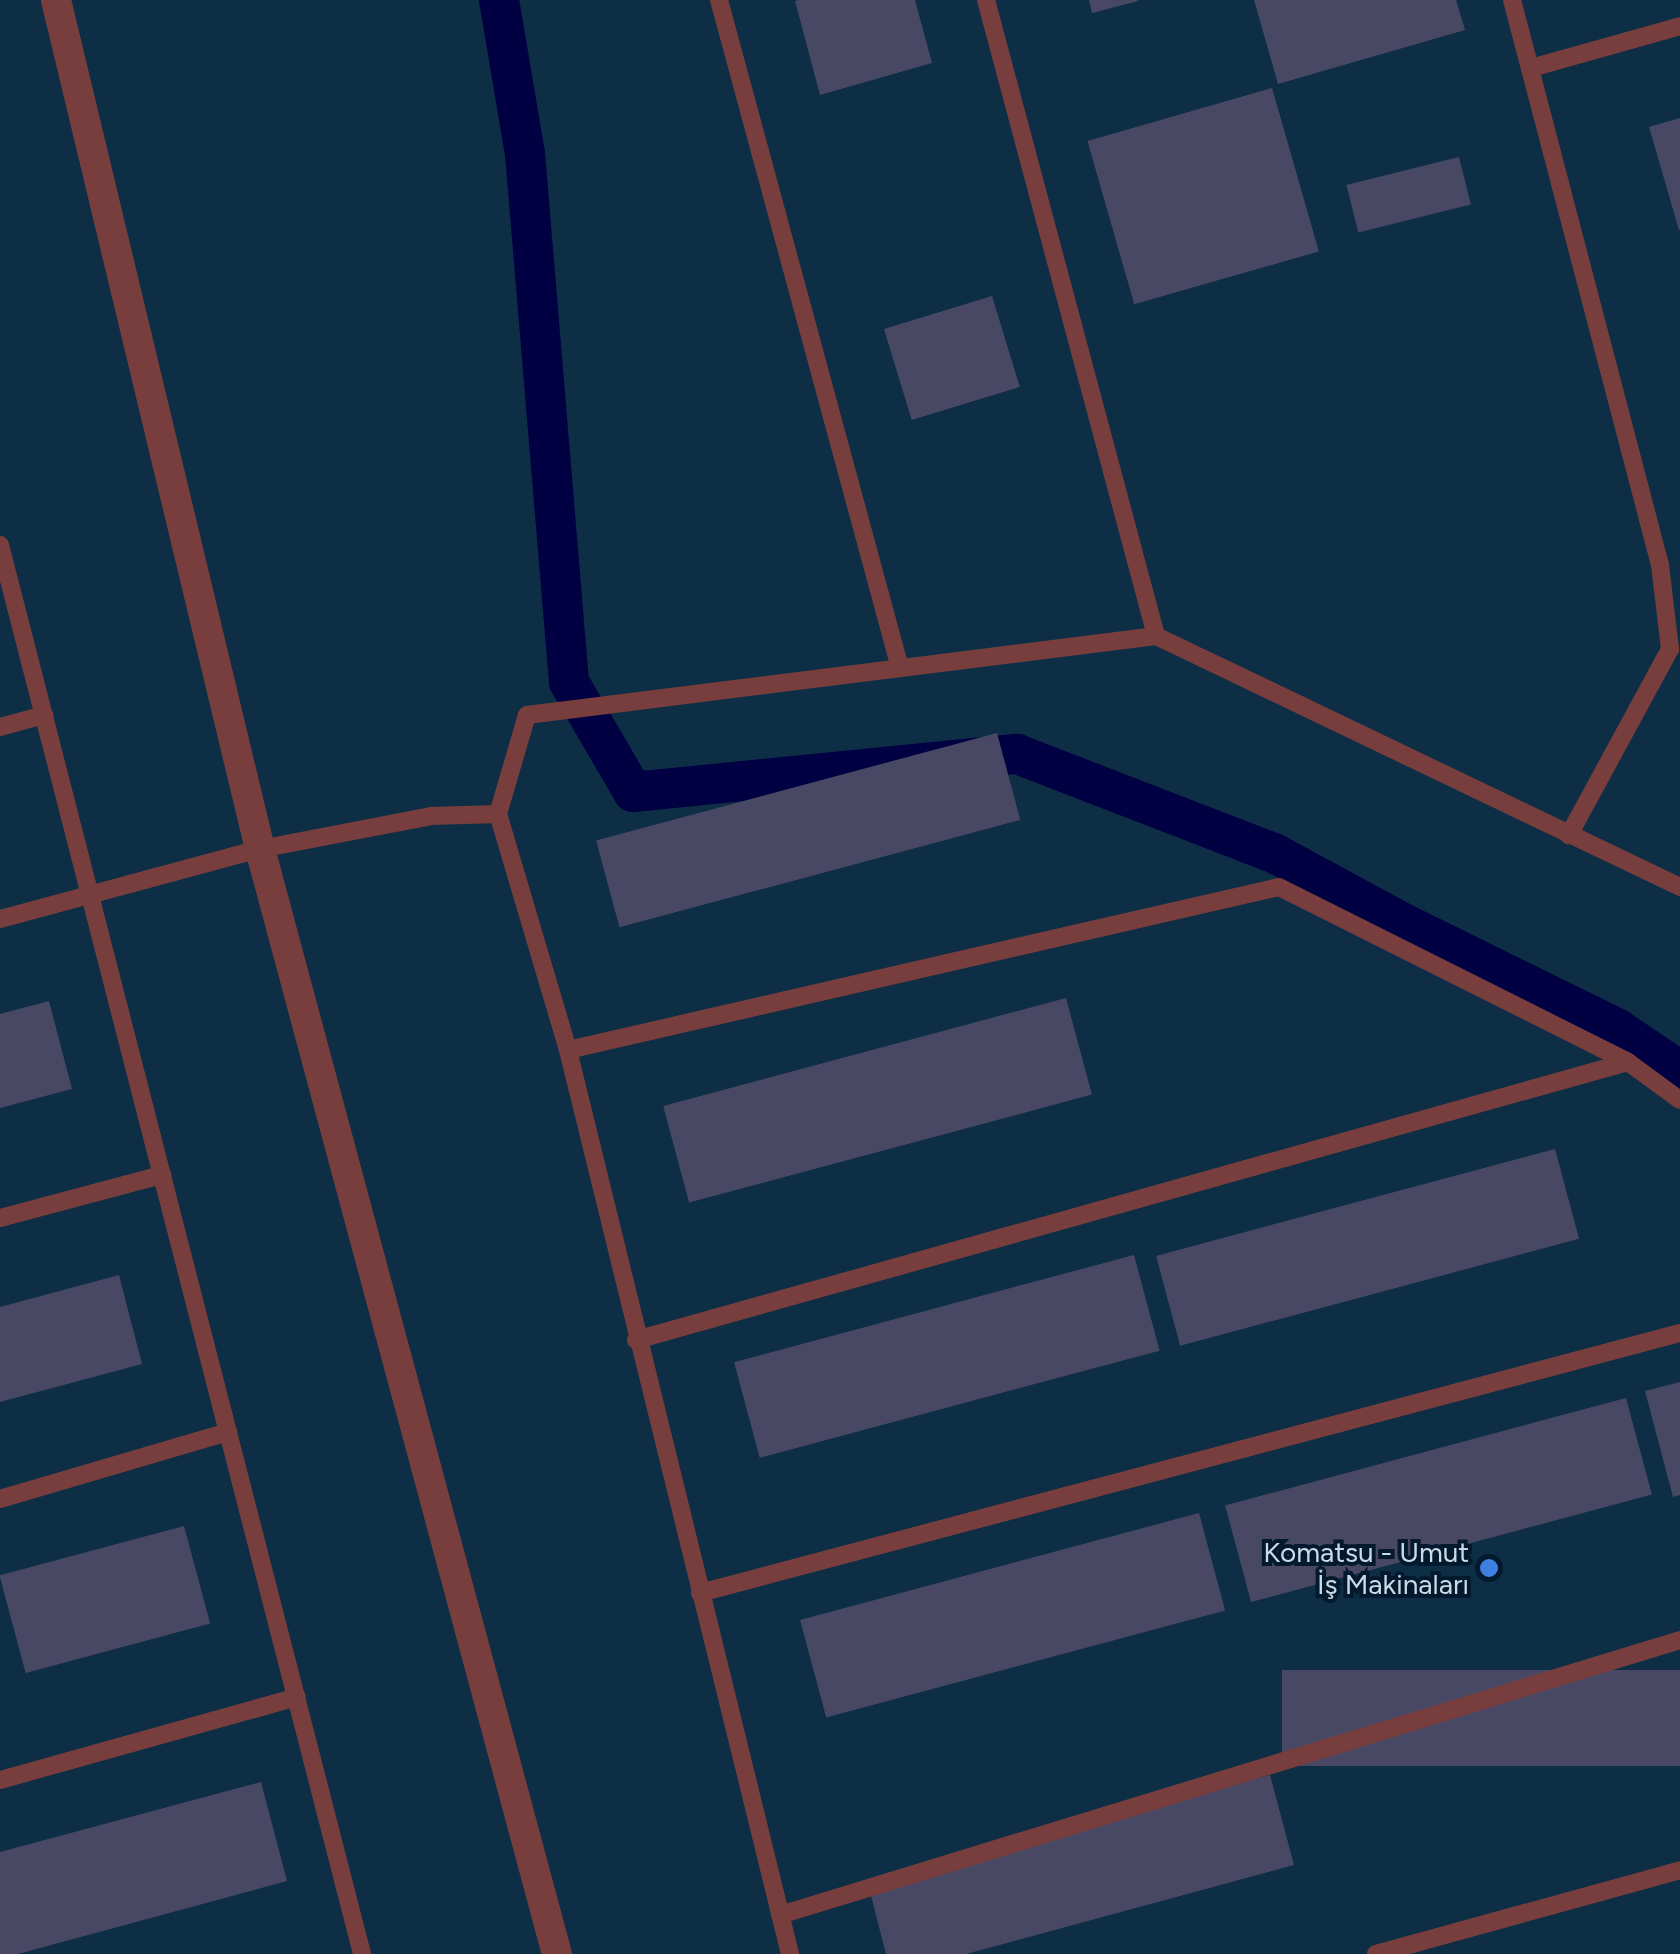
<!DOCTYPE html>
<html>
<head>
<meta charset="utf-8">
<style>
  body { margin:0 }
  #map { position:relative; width:1680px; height:1954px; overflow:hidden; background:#0c2438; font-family:Figtree,sans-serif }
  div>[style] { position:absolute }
  .built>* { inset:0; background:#0e2e45; transform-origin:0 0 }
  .canal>* { height:40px; margin:-20px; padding:0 20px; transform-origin:20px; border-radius:20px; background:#000042 }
  .building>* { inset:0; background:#484865; transform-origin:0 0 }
  .service>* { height:18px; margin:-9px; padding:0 9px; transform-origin:9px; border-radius:9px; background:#783e3d }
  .tertiary>* { height:30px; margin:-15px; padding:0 15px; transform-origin:15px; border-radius:15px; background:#783e3d }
  .dots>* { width:28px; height:28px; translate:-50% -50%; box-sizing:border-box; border:5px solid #031a2e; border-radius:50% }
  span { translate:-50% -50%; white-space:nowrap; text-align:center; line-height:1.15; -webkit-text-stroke:8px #031a2e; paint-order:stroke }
  .poi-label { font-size:28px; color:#cbdae7 }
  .right { translate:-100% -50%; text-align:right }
</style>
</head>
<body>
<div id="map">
  <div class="built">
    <div style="left:0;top:0;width:1680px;height:1954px"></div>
  </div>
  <div class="canal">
    <div style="left:499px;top:0;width:156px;rotate:80.4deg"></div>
    <div style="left:525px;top:154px;width:530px;rotate:85.24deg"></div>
    <div style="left:569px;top:682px;width:127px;rotate:59.8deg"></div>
    <div style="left:633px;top:792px;width:386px;rotate:-5.7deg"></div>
    <div style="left:1017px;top:754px;width:275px;rotate:21.1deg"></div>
    <div style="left:1274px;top:853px;width:147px;rotate:28.5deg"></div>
    <div style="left:1403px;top:923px;width:240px;rotate:26.2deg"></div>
    <div style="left:1618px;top:1029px;width:75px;rotate:34.1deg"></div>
  </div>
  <div class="building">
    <div style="clip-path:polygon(799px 0,915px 0,932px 63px,820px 95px,795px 1px)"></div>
    <div style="clip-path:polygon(1089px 0,1138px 0,1138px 1px,1092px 13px)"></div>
    <div style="clip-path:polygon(1254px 0,1456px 0,1465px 30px,1278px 84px)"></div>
    <div style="left:1272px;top:88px;width:170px;height:192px;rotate:74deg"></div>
    <div style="clip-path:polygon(1680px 118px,1680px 230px,1679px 230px,1649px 127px)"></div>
    <div style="left:1459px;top:157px;width:49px;height:116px;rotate:76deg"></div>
    <div style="left:992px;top:296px;width:95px;height:113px;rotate:73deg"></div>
    <div style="left:997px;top:733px;width:90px;height:415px;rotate:75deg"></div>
    <div style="left:1066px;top:998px;width:100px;height:417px;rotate:75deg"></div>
    <div style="clip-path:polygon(49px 1001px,72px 1089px,0 1108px,0 1014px)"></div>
    <div style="left:1555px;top:1149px;width:93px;height:413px;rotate:75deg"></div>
    <div style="left:1134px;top:1255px;width:99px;height:414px;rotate:75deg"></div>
    <div style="clip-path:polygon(119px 1275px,142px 1364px,0 1402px,0 1307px)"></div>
    <div style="clip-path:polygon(1680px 1382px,1680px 1495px,1673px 1497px,1645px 1391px)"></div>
    <div style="left:1626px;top:1398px;width:100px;height:415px;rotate:75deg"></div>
    <div style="left:1199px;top:1513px;width:101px;height:413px;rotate:75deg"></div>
    <div style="left:184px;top:1526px;width:101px;height:191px;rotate:75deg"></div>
    <div style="left:1680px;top:1670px;width:96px;height:398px;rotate:90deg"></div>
    <div style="clip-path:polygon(1270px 1775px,1294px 1865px,966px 1954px,886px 1954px,868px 1884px)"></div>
    <div style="clip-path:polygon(261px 1782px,287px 1881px,18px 1954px,0 1954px,0 1852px)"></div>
  </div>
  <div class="service">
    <div style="left:719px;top:0;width:692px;rotate:74.84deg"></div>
    <div style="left:986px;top:0;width:658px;rotate:75.03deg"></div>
    <div style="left:1512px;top:0;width:584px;rotate:75.32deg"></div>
    <div style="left:1660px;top:565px;width:85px;rotate:83.2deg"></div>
    <div style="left:1670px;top:649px;width:212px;rotate:118.5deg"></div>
    <div style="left:1531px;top:68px;width:155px;rotate:-15.7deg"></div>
    <div style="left:0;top:545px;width:1455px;rotate:75.59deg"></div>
    <div style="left:0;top:727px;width:46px;rotate:-15.3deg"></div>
    <div style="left:0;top:919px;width:269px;rotate:-15.1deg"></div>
    <div style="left:260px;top:849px;width:174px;rotate:-10.9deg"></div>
    <div style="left:431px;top:816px;width:67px;rotate:-1.7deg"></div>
    <div style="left:568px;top:1050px;width:729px;rotate:-12.91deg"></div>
    <div style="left:1279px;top:887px;width:390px;rotate:26.6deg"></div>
    <div style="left:1628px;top:1062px;width:64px;rotate:36.2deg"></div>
    <div style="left:0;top:1218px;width:168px;rotate:-14.9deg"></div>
    <div style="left:636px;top:1340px;width:1030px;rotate:-15.66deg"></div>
    <div style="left:0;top:1499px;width:238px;rotate:-16.4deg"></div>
    <div style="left:700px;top:1593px;width:1014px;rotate:-14.86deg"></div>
    <div style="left:0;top:1780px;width:308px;rotate:-15.6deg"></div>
    <div style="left:780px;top:1915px;width:941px;rotate:-16.99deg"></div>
    <div style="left:790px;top:1954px;width:931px;rotate:-103.8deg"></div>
    <div style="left:568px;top:1050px;width:246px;rotate:-106.5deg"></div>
    <div style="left:498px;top:814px;width:103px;rotate:-73.7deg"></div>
    <div style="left:527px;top:715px;width:634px;rotate:-7.16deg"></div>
    <div style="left:1156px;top:636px;width:581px;rotate:25.59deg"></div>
    <div style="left:1376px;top:1954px;width:315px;rotate:-15.4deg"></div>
  </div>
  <div class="tertiary">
    <div style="left:56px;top:0;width:873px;rotate:76.49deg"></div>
    <div style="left:260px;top:849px;width:1144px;rotate:74.96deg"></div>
  </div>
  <div class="dots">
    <div style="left:1489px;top:1568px;background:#3f7fe0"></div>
  </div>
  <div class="poi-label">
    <span class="right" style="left:1469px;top:1568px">Komatsu - Umut<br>İş Makinaları</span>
  </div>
</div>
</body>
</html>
